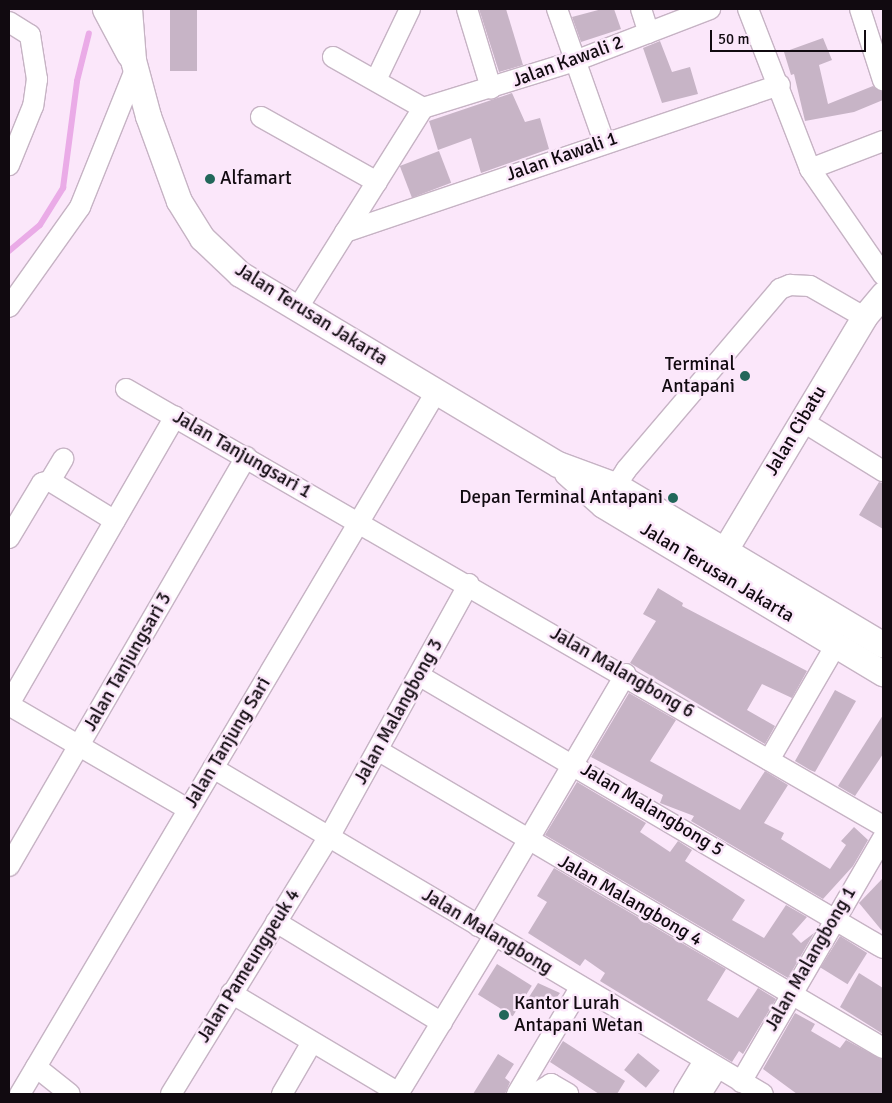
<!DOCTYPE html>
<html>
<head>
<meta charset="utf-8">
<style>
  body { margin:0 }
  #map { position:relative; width:892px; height:1103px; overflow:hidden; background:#fbe7fa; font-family:Signika,sans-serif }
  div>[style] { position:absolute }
  .stream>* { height:6px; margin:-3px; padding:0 3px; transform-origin:3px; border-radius:3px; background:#eaabe7 }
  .building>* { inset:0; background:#c7b4c6; transform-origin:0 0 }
  .roads { filter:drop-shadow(1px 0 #c6b3c4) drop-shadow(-1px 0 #c6b3c4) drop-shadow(0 1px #c6b3c4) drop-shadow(0 -1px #c6b3c4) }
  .minor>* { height:20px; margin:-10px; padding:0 10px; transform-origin:10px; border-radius:10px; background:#fff }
  .major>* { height:25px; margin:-12.5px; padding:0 12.5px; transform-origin:12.5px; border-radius:12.5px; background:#fff }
  .dots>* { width:14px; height:14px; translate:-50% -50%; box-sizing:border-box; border:2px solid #fbe7fa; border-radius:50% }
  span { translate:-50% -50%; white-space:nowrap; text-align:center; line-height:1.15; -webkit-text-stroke:5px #fbe7fa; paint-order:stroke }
  .street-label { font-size:19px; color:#110a10 }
  .poi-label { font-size:19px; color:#110a10 }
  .left { translate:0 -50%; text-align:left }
  .right { translate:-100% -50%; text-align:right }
  .frame { position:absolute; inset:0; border:10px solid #110a10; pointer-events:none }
  .scale { position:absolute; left:710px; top:30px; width:156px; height:22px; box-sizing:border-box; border:2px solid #110a10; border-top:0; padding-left:6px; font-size:15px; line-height:18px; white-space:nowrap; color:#110a10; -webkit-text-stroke:4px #fbe7fa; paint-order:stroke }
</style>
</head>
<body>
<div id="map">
  <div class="stream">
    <div style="left:9px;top:251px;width:40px;rotate:-40deg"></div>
    <div style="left:40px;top:225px;width:44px;rotate:-58.1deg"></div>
    <div style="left:63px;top:188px;width:108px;rotate:-82.5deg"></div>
    <div style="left:77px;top:81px;width:49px;rotate:-76deg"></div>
  </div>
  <div class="building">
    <div style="left:170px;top:9px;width:27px;height:62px"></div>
    <div style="clip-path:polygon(479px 9px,506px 9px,523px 65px,499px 72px)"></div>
    <div style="clip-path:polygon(602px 9px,614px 9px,621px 29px,581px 42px,572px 17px)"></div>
    <div style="clip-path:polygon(823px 38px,832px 60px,819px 65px,828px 104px,873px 86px,883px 92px,883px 100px,854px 112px,805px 121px,794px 74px,791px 75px,784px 52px)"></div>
    <div style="clip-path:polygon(660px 41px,672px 72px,690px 67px,698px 94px,662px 103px,643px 48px)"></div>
    <div style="clip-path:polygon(512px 93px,525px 122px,540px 118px,549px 149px,481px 173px,471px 138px,438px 150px,429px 121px)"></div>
    <div style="left:439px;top:151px;width:34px;height:42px;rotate:69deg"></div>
    <div style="clip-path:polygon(879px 482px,883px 483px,883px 529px,859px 515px)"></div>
    <div style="clip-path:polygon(658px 588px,683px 603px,682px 606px,807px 671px,792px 698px,762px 684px,747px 710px,775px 726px,765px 744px,630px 663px,656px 621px,643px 614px)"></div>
    <div style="clip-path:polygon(835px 690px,856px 701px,815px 772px,810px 770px,795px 761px)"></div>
    <div style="clip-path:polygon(629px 693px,676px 720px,650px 761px,740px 810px,765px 771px,788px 785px,764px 823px,784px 833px,781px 839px,830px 869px,846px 845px,841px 841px,854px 827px,868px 840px,853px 866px,823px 899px,691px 821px,694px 816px,660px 803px,663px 795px,591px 757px)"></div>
    <div style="clip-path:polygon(883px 715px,883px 754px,855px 796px,838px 786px)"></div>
    <div style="clip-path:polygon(577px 782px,646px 823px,640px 832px,670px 852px,678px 841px,692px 850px,685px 861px,745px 900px,732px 920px,750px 930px,764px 938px,786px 905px,807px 917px,792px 934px,801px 943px,814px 933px,788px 978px,545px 835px)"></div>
    <div style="clip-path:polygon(554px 868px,726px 969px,707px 1000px,738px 1018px,758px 988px,776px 999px,743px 1054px,739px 1051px,732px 1062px,600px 981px,605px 973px,585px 959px,580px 966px,528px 933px,547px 902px,537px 896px)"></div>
    <div style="clip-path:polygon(883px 878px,883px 932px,859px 903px)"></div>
    <div style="left:840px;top:936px;width:32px;height:37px;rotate:32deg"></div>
    <div style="left:497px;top:964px;width:41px;height:36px;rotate:32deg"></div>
    <div style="clip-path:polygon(859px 973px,883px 988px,883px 1034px,840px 1007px)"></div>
    <div style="clip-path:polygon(538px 983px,560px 993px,548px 1009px,529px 997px)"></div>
    <div style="clip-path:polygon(795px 1013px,815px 1024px,811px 1031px,840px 1048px,846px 1040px,883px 1060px,883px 1094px,797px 1094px,763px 1069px)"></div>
    <div style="clip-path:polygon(563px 1041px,625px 1081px,617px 1094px,599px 1094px,550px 1062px)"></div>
    <div style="left:638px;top:1053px;width:28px;height:22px;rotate:39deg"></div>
    <div style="clip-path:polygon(498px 1054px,514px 1064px,505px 1078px,510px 1082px,505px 1094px,473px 1094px)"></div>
  </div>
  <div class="roads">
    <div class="minor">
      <div style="left:467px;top:9px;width:83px;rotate:73.1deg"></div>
      <div style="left:557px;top:9px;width:141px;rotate:70.5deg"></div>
      <div style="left:641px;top:9px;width:25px;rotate:72deg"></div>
      <div style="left:748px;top:9px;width:172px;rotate:68.8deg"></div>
      <div style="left:810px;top:169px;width:129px;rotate:55.4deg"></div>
      <div style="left:860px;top:9px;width:75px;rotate:72.1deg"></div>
      <div style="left:9px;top:22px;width:25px;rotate:32deg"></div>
      <div style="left:30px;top:35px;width:45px;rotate:81deg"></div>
      <div style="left:37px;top:79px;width:27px;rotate:98deg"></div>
      <div style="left:33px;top:106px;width:64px;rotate:112.1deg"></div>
      <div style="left:333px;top:57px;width:103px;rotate:29.5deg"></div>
      <div style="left:376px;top:80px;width:79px;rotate:-64.4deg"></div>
      <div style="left:423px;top:108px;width:159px;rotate:-17.2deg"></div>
      <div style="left:575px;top:61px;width:145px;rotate:-21.1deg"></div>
      <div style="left:261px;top:117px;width:133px;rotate:29.3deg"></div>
      <div style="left:810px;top:169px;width:78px;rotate:-21deg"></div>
      <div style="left:345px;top:232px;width:459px;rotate:-18.7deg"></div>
      <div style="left:9px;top:307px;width:123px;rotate:-54.6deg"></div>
      <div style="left:80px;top:207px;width:150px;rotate:-68.1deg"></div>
      <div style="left:297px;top:309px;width:237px;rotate:-57.9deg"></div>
      <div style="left:126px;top:389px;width:874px;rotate:30deg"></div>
      <div style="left:802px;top:421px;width:95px;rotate:31.7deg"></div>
      <div style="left:50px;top:481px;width:76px;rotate:31.6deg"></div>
      <div style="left:608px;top:497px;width:32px;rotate:-56deg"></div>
      <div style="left:626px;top:470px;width:238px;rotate:-49.6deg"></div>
      <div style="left:780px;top:289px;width:11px;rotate:-22deg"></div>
      <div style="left:790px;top:285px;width:20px;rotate:3deg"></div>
      <div style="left:810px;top:286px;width:62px;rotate:29.9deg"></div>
      <div style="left:9px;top:538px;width:64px;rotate:-59deg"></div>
      <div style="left:42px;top:483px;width:8px;rotate:-14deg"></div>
      <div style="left:50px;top:481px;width:26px;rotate:-59deg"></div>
      <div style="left:420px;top:676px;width:537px;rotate:30.43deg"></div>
      <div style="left:9px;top:704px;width:332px;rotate:-60deg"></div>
      <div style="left:9px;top:705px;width:207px;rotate:30.2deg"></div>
      <div style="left:379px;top:751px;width:585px;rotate:30.51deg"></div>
      <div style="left:769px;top:760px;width:133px;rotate:-59.8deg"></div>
      <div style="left:213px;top:768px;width:639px;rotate:30.66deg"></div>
      <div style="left:9px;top:866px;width:473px;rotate:-59.9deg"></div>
      <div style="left:276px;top:922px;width:194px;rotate:31.3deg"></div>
      <div style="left:478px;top:926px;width:292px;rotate:-59.6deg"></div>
      <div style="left:231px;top:993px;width:196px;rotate:30.8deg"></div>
      <div style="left:36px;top:1067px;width:43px;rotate:38.5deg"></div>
      <div style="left:741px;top:1082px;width:282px;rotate:-59.8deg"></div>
      <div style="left:20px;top:1094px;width:816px;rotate:-59.35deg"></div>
      <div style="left:171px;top:1094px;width:310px;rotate:-58.5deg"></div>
      <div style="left:333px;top:830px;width:281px;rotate:-61.1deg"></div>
      <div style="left:282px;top:1094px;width:58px;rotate:-59.9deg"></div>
      <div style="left:398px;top:1094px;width:185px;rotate:-58.7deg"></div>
      <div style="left:517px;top:1094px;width:123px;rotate:-59.3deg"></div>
      <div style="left:535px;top:1094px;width:19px;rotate:-32deg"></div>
      <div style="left:551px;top:1084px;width:20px;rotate:30deg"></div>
      <div style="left:684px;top:1094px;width:39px;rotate:-59deg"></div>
      <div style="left:701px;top:1094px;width:31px;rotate:-58deg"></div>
    </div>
    <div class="major">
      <div style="left:105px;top:9px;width:51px;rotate:61.9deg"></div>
      <div style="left:129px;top:9px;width:51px;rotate:85.5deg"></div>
      <div style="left:133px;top:60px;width:58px;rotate:75deg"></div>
      <div style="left:148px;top:116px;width:90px;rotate:70deg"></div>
      <div style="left:179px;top:201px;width:44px;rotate:58.1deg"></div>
      <div style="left:202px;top:238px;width:52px;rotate:43.5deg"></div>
      <div style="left:240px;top:274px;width:370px;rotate:30.9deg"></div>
      <div style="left:558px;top:464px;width:61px;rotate:20.2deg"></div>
      <div style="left:615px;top:485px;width:312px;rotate:30.8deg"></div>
      <div style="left:567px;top:473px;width:48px;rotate:41.6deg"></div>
      <div style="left:603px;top:505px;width:327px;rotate:31deg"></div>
      <div style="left:717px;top:563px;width:287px;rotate:-59.1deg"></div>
      <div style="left:864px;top:317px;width:30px;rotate:-50deg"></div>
    </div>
  </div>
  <div class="dots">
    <div style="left:210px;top:179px;background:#22675a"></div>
    <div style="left:745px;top:376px;background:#22675a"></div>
    <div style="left:673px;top:498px;background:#22675a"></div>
    <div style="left:504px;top:1015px;background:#22675a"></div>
  </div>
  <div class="street-label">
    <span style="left:568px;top:62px;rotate:-20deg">Jalan Kawali 2</span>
    <span style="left:562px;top:157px;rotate:-19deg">Jalan Kawali 1</span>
    <span style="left:311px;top:315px;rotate:32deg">Jalan Terusan Jakarta</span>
    <span style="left:796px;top:431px;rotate:-59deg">Jalan Cibatu</span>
    <span style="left:242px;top:455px;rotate:30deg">Jalan Tanjungsari 1</span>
    <span style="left:717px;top:573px;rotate:31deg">Jalan Terusan Jakarta</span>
    <span style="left:128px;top:662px;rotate:-60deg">Jalan Tanjungsari 3</span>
    <span style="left:622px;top:673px;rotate:30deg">Jalan Malangbong 6</span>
    <span style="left:399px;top:712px;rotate:-61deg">Jalan Malangbong 3</span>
    <span style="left:228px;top:743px;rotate:-59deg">Jalan Tanjung Sari</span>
    <span style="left:652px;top:810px;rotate:31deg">Jalan Malangbong 5</span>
    <span style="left:630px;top:901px;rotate:30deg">Jalan Malangbong 4</span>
    <span style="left:487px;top:932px;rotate:31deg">Jalan Malangbong</span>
    <span style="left:811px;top:959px;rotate:-60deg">Jalan Malangbong 1</span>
    <span style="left:249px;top:966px;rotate:-58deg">Jalan Pameungpeuk 4</span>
  </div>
  <div class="poi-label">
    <span class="left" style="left:220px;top:179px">Alfamart</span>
    <span class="right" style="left:735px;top:376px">Terminal<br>Antapani</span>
    <span class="right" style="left:663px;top:498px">Depan Terminal Antapani</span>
    <span class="left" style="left:514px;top:1015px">Kantor Lurah<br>Antapani Wetan</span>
  </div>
  <div class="frame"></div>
  <div class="scale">50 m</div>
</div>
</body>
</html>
